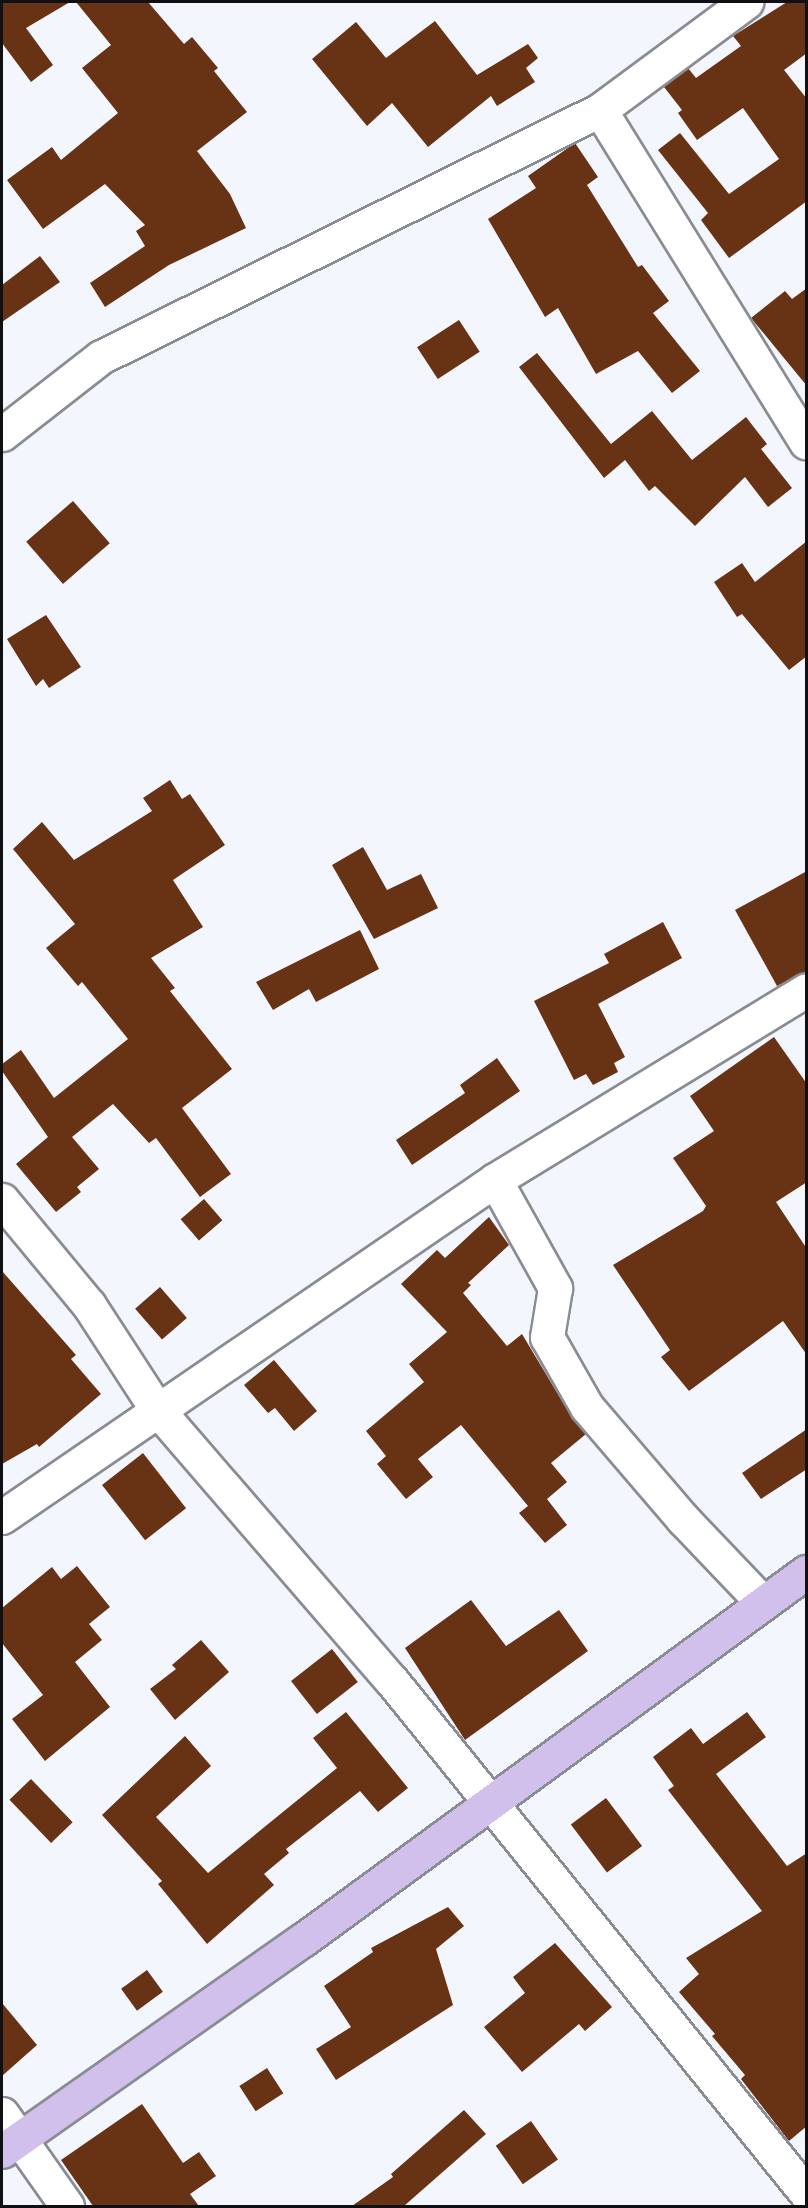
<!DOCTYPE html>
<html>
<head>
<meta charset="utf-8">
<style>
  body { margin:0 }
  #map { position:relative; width:808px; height:2208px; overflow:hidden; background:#f4f6fe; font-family:"Open Sans",sans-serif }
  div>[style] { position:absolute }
  .building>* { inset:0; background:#673314; transform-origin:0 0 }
  .roads { filter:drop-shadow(2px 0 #8a8c93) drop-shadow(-2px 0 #8a8c93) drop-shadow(0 2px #8a8c93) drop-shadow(0 -2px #8a8c93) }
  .minor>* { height:33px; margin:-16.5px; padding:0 16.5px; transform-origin:16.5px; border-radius:16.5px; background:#fff }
  .major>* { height:33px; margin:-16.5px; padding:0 16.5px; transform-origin:16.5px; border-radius:16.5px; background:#d2c0ec }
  span { translate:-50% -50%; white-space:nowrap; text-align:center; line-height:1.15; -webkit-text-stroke:6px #fff; paint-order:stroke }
  .frame { position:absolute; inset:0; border:3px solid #101013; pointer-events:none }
</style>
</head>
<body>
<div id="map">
  <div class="building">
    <div style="clip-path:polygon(2px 2px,70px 2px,26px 28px,53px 65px,31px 82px,2px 43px)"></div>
    <div style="clip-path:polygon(76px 2px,148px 2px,184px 44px,192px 37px,218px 68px,214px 71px,247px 112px,197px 151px,230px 194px,246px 228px,169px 265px,105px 307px,90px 283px,145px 246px,136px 231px,145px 225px,105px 184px,43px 229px,7px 180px,52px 147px,61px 160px,118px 113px,82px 68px,111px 45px)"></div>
    <div style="clip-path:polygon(787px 2px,807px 2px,807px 53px,784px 70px,807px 99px,807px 201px,729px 258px,701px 220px,708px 213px,658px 150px,680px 133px,729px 194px,779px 159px,743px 108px,697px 140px,678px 113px,682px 110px,664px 87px,688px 68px,696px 78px,741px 46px,733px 36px)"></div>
    <div style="clip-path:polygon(435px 21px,477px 75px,528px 44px,538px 58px,526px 68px,535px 82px,497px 106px,491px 96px,428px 147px,392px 103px,367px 126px,312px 59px,356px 22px,386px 58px)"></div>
    <div style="clip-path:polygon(575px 143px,598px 177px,587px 185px,638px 267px,642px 265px,669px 301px,653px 313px,700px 371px,672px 393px,638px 351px,596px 374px,558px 308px,545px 317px,488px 219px,536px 188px,528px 176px)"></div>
    <div style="clip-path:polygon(40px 256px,60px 282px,2px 322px,2px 285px)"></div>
    <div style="clip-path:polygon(807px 288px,807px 386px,751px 318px,785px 291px,792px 299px)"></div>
    <div style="left:459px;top:320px;width:38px;height:50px;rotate:57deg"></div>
    <div style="clip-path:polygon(537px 353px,611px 444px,652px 411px,692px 460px,746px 417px,767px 444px,761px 449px,792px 488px,768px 507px,745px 477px,695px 526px,655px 486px,649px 491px,625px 460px,604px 478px,519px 367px)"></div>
    <div style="left:73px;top:501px;width:56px;height:62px;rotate:49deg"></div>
    <div style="clip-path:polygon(807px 541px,807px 656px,789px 670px,742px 614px,737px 617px,714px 582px,742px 563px,755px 582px)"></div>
    <div style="clip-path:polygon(46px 615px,81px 667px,49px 688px,43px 679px,36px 686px,7px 639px)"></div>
    <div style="clip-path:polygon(170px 780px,182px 799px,190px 794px,225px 845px,173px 880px,203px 927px,151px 958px,175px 988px,170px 991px,232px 1069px,182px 1108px,231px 1174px,200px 1197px,156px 1138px,149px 1143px,113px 1104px,72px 1137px,99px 1169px,77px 1187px,81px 1192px,56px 1212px,16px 1164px,48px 1137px,2px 1071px,2px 1064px,21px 1050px,54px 1098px,128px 1039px,82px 982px,78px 986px,46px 948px,75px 924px,13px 849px,42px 822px,74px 860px,152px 811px,143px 798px)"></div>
    <div style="clip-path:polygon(363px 847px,387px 890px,421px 874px,438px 908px,374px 939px,332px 865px)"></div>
    <div style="clip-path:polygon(807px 871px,807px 971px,777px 986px,735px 910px)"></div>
    <div style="clip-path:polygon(663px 922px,682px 958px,598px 1004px,625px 1057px,614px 1063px,618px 1072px,593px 1085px,586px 1074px,574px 1080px,534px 1001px,609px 963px,604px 954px)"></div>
    <div style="clip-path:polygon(360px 930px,379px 969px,316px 1002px,309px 989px,273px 1010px,256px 982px)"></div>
    <div style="clip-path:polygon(774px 1037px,807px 1084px,807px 1182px,776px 1202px,807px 1249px,807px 1355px,783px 1321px,689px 1391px,661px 1357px,670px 1350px,613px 1265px,703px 1211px,706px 1206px,673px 1158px,714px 1131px,690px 1096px)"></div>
    <div style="clip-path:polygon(497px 1058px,520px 1091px,412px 1165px,396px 1140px,465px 1093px,460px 1085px)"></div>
    <div style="left:204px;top:1199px;width:28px;height:31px;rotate:49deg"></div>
    <div style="clip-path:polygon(489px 1217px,509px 1245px,468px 1283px,471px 1285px,463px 1293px,507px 1346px,522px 1334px,571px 1416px,586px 1434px,551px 1463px,567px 1482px,547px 1499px,567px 1525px,545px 1543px,519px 1513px,528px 1506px,461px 1425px,418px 1459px,433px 1477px,406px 1499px,377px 1464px,386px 1456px,366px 1431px,424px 1382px,409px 1364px,447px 1332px,401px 1284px,437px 1250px,445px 1258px)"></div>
    <div style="clip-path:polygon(2px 1271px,76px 1355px,71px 1359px,101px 1394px,39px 1447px,37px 1444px,2px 1464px)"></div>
    <div style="left:160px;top:1287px;width:41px;height:33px;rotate:49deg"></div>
    <div style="clip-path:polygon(274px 1360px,317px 1411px,294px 1431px,275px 1408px,268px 1413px,244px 1385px)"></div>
    <div style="clip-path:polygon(807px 1429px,807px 1469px,761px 1499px,742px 1473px)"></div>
    <div style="left:143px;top:1453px;width:70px;height:52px;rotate:52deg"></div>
    <div style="clip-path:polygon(77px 1566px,110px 1607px,89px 1624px,102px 1640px,75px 1662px,110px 1707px,45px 1761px,12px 1719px,43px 1695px,2px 1643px,2px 1608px,52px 1567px,61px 1579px)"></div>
    <div style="clip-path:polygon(471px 1600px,506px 1646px,559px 1610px,588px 1651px,465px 1740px,405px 1648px)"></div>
    <div style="clip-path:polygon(201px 1640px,229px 1672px,175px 1720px,150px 1689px,176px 1669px,172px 1665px)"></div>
    <div style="left:332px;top:1649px;width:42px;height:52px;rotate:52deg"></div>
    <div style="clip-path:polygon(346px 1712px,408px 1788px,378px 1812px,360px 1791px,286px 1849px,289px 1853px,264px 1874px,274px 1885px,207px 1944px,158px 1884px,162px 1881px,102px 1815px,185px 1736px,211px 1766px,156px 1817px,208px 1873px,337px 1768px,313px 1738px)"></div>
    <div style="clip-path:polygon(747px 1712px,766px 1737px,716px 1774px,787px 1866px,807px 1853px,807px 2126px,789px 2141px,741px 2079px,745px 2075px,712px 2036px,715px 2034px,679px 1992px,699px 1974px,686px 1958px,762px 1911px,668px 1790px,674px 1786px,653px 1757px,691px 1728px,703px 1744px)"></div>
    <div style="left:31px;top:1779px;width:60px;height:30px;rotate:46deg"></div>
    <div style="left:606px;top:1798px;width:60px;height:44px;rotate:53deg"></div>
    <div style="clip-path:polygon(448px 1907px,464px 1926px,436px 1949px,453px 2005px,336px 2080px,316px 2049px,351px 2027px,324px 1986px,373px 1952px,371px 1948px)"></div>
    <div style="clip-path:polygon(555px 1943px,612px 2007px,585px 2031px,579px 2024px,522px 2072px,484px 2027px,525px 1993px,513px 1977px)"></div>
    <div style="left:147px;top:1970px;width:27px;height:32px;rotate:54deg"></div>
    <div style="clip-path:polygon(2px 2003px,37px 2045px,2px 2076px)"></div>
    <div style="left:267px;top:2068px;width:30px;height:33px;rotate:57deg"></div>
    <div style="clip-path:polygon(142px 2104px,183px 2163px,199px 2152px,216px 2176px,190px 2194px,199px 2206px,93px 2206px,61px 2160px)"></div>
    <div style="clip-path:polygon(464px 2110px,486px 2134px,404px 2206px,352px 2206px,393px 2177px,391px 2174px)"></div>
    <div style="left:531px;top:2121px;width:47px;height:43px;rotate:55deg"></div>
  </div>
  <div class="roads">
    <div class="minor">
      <div style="left:600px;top:110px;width:391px;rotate:58.2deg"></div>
      <div style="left:2px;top:434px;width:125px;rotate:-37.9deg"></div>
      <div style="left:101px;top:357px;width:557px;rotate:-26.33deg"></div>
      <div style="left:600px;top:110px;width:182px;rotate:-36.5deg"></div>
      <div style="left:495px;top:1180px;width:124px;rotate:60.9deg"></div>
      <div style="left:555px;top:1288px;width:50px;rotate:99.3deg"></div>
      <div style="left:547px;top:1337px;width:81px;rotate:60.3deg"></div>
      <div style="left:587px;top:1407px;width:148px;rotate:49.4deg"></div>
      <div style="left:683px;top:1519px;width:116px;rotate:46.4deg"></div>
      <div style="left:2px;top:1200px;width:136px;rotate:50.4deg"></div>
      <div style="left:89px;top:1305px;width:123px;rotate:57deg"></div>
      <div style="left:156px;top:1408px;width:361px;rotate:49.2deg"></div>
      <div style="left:392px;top:1681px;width:658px;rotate:51.04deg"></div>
      <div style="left:2px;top:1517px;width:597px;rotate:-34.36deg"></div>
      <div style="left:495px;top:1180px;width:364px;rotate:-31.4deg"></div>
      <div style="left:2px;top:2114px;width:113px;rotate:54.8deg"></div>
    </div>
    <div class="major">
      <div style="left:2px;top:2151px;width:369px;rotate:-35.1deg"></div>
      <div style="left:304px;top:1939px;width:622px;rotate:-36.17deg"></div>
    </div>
  </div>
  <div class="frame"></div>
</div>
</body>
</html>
